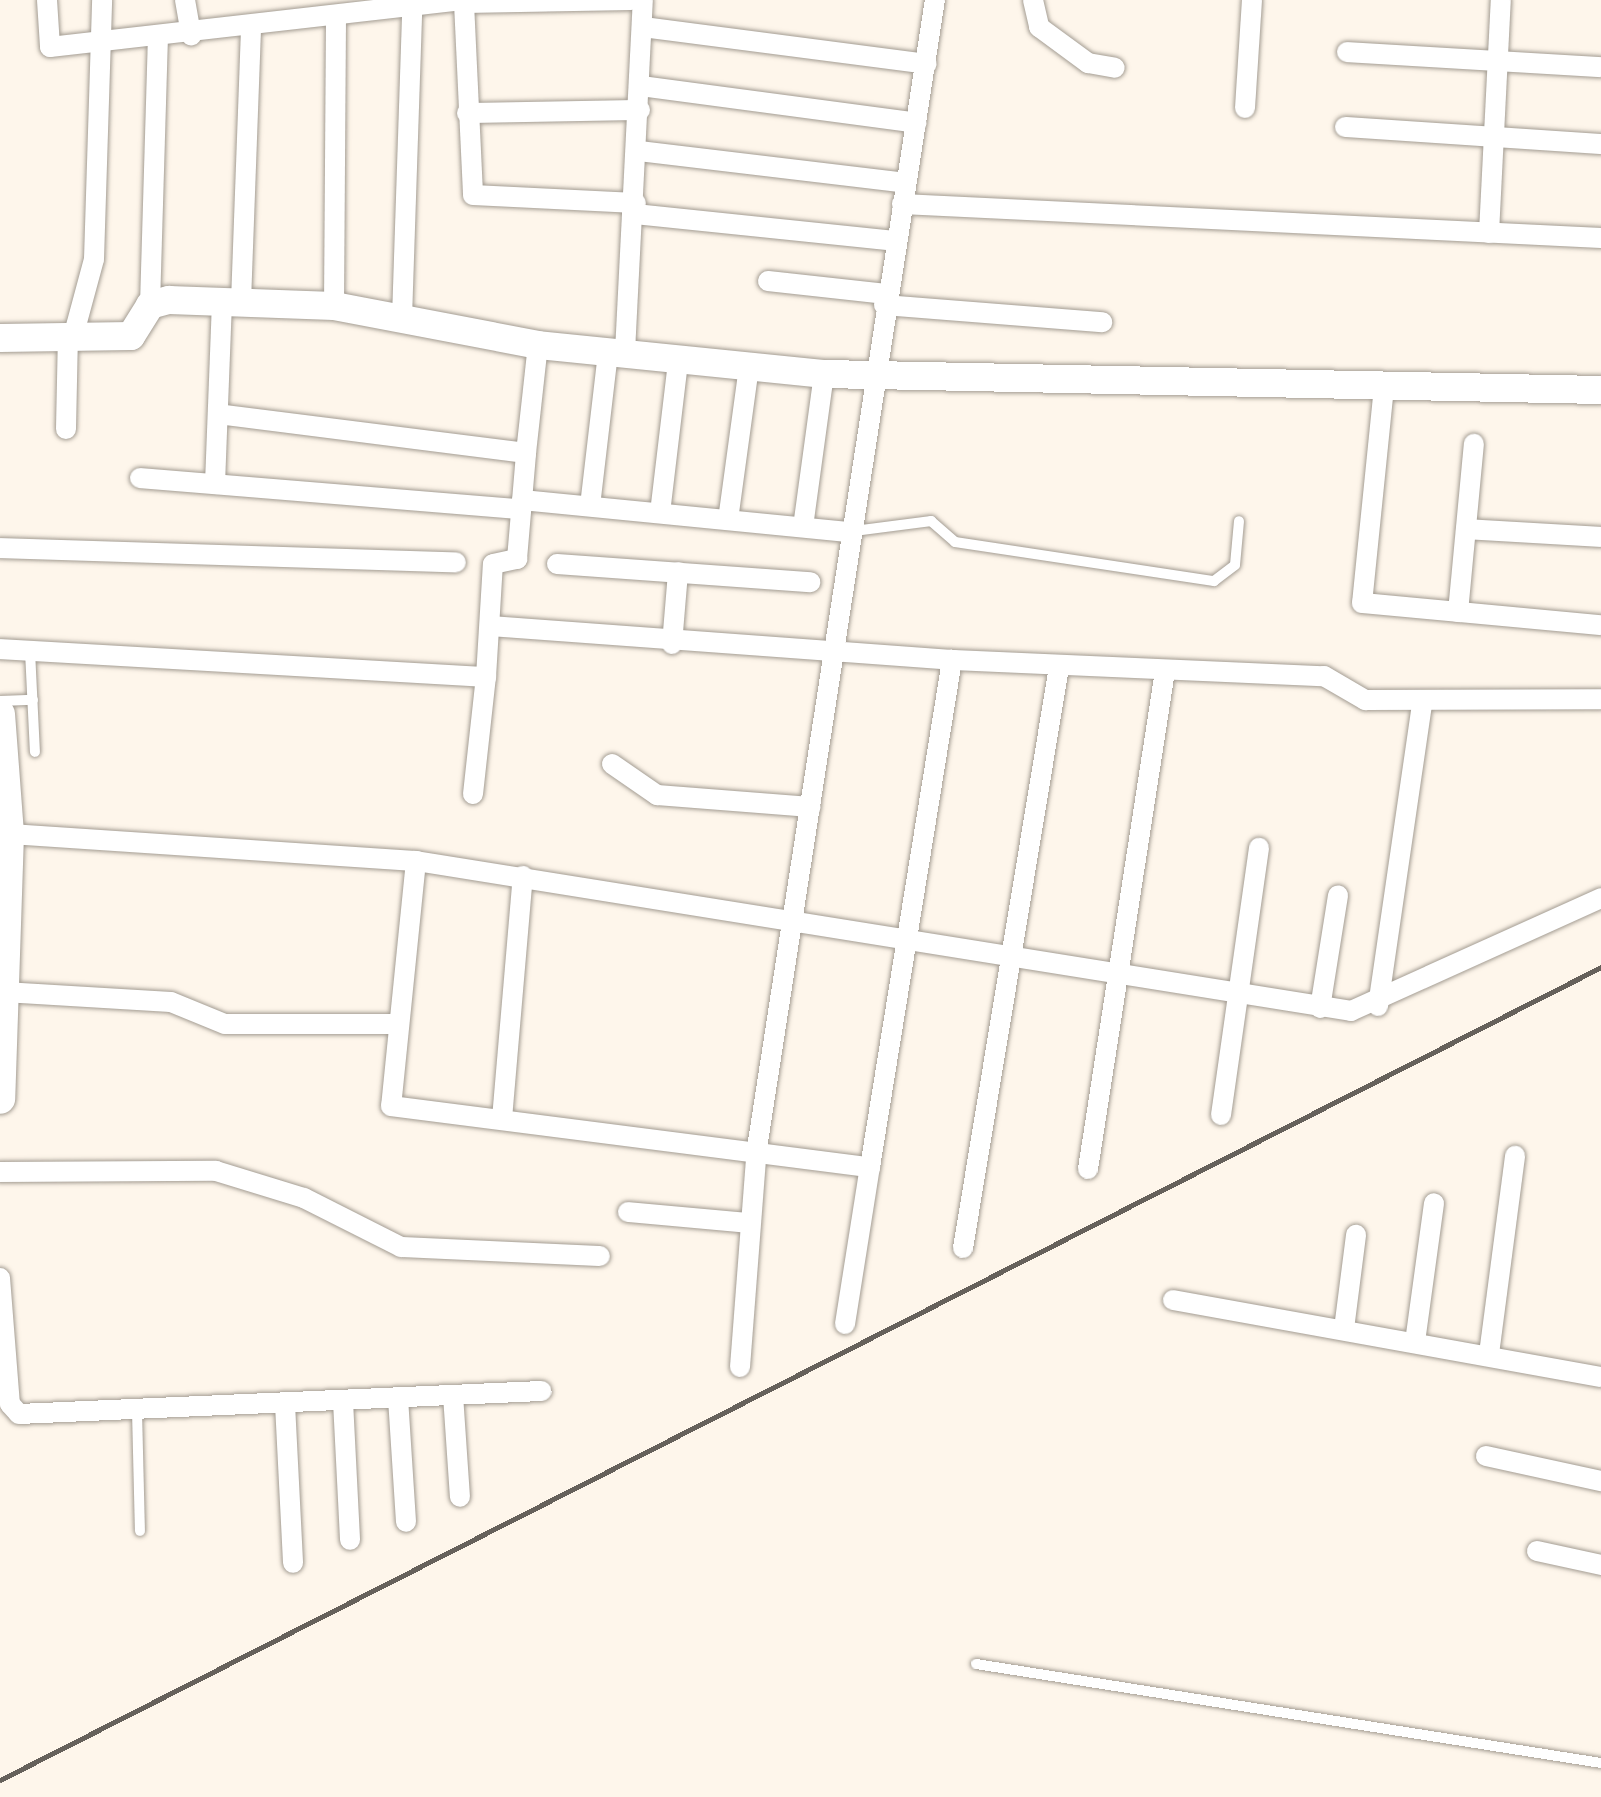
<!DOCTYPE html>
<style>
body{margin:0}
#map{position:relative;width:1601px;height:1797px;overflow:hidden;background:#fef6eb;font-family:Jost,sans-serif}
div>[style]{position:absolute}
.roads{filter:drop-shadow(0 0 2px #a39c92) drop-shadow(0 0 2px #a39c92)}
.lane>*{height:10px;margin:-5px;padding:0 5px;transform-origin:5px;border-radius:5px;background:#fff}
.street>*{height:20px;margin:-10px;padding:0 10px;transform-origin:10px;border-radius:10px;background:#fff}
.secondary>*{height:28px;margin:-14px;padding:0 14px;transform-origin:14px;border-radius:14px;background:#fff}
.primary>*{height:30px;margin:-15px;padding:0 15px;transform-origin:15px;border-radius:15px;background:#fff}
.rail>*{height:5px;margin:-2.5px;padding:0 2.5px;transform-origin:2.5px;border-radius:2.5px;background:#66615b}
span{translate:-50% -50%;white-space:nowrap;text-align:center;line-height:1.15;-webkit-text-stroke:8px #fff;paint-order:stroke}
</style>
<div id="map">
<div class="roads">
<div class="lane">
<div style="left:854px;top:531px;width:78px;rotate:-7.4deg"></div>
<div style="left:931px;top:521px;width:32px;rotate:41deg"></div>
<div style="left:955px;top:542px;width:262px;rotate:8.6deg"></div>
<div style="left:1214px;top:581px;width:26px;rotate:-37deg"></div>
<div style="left:1235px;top:565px;width:44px;rotate:-84.8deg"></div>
<div style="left:30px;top:651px;width:101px;rotate:87.2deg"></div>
<div style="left:0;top:701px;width:33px;rotate:-2deg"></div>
<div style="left:137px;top:1411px;width:120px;rotate:88.6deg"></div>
<div style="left:976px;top:1664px;width:633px;rotate:9deg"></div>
</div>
<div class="street">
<div style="left:47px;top:0;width:47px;rotate:86.3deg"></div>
<div style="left:50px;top:47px;width:417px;rotate:-6.5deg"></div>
<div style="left:185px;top:0;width:36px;rotate:80deg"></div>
<div style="left:631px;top:0;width:167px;rotate:179deg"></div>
<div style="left:464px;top:3px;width:192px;rotate:87.3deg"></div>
<div style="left:473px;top:195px;width:163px;rotate:2.8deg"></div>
<div style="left:1033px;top:0;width:28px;rotate:77deg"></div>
<div style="left:1039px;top:27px;width:61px;rotate:36.3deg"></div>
<div style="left:1088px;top:63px;width:27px;rotate:10deg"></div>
<div style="left:643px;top:27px;width:286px;rotate:7.4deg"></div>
<div style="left:1347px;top:52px;width:254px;rotate:3.4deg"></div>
<div style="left:641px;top:86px;width:278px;rotate:7.6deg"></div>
<div style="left:1245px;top:108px;width:108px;rotate:-86.3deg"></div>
<div style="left:467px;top:113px;width:173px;rotate:-1deg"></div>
<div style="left:1345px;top:127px;width:257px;rotate:3.8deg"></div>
<div style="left:639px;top:151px;width:269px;rotate:6.8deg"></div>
<div style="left:902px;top:204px;width:700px;rotate:2.78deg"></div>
<div style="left:635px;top:214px;width:261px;rotate:5.9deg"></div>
<div style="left:1489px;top:233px;width:233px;rotate:-87.1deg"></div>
<div style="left:768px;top:281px;width:119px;rotate:6.3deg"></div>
<div style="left:241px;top:302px;width:273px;rotate:-87.9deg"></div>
<div style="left:150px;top:305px;width:267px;rotate:-88.3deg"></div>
<div style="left:884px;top:305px;width:219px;rotate:4.5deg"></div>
<div style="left:334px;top:306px;width:286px;rotate:-89.6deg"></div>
<div style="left:402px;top:318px;width:308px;rotate:-88.1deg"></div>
<div style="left:73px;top:337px;width:81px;rotate:-74.9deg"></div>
<div style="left:94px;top:259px;width:259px;rotate:-88.2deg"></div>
<div style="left:625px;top:352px;width:352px;rotate:-87.1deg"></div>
<div style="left:1384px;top:387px;width:217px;rotate:95.8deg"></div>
<div style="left:1362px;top:603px;width:240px;rotate:5.3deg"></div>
<div style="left:66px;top:429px;width:92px;rotate:-88.8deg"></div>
<div style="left:526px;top:453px;width:109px;rotate:-83.7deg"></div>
<div style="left:140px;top:478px;width:382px;rotate:4.7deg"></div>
<div style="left:215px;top:484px;width:182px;rotate:-87.8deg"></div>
<div style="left:522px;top:500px;width:330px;rotate:5.6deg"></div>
<div style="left:590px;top:506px;width:154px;rotate:-83.3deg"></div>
<div style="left:660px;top:513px;width:153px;rotate:-83.2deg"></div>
<div style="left:728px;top:520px;width:155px;rotate:-82.2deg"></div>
<div style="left:803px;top:527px;width:154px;rotate:-82.2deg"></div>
<div style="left:1466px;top:529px;width:135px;rotate:3.4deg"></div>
<div style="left:0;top:548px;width:456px;rotate:1.8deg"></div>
<div style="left:557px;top:564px;width:254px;rotate:4.1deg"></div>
<div style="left:1458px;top:612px;width:169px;rotate:-84.6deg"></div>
<div style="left:490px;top:626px;width:463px;rotate:4.2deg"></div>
<div style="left:672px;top:644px;width:72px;rotate:-85.2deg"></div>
<div style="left:0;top:649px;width:487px;rotate:3.3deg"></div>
<div style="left:486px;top:677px;width:113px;rotate:-86.5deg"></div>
<div style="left:493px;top:564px;width:25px;rotate:-12deg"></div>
<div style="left:517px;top:559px;width:106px;rotate:-85.1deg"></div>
<div style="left:526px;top:453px;width:310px;rotate:-172.8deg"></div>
<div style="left:612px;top:764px;width:55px;rotate:34.6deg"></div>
<div style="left:657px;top:795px;width:154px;rotate:4.5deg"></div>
<div style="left:473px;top:794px;width:118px;rotate:-83.7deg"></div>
<div style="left:9px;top:834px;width:408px;rotate:3.8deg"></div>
<div style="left:416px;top:861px;width:947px;rotate:9.11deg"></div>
<div style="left:1351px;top:1011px;width:274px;rotate:-24.3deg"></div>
<div style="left:416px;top:861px;width:246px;rotate:95.8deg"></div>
<div style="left:391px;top:1106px;width:483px;rotate:7.3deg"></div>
<div style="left:870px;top:1167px;width:514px;rotate:-80.81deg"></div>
<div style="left:952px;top:660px;width:372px;rotate:2.5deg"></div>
<div style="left:1324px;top:676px;width:48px;rotate:30.3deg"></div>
<div style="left:1365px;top:700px;width:236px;rotate:-0.2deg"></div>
<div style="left:4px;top:992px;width:167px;rotate:3.4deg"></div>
<div style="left:171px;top:1002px;width:58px;rotate:22.2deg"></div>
<div style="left:225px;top:1024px;width:174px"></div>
<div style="left:1378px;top:1006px;width:306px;rotate:-81.7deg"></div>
<div style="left:1320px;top:1008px;width:114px;rotate:-80.9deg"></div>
<div style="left:1221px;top:1115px;width:270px;rotate:-81.9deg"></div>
<div style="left:502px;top:1119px;width:244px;rotate:-85.1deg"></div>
<div style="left:1088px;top:1169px;width:504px;rotate:-81.21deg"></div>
<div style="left:0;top:1172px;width:216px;rotate:-0.3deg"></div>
<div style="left:216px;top:1171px;width:92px;rotate:17.1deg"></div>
<div style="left:304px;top:1198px;width:109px;rotate:26.8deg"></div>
<div style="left:401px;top:1247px;width:199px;rotate:2.6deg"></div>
<div style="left:628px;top:1212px;width:121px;rotate:5.2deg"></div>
<div style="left:963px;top:1248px;width:589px;rotate:-80.62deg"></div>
<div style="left:0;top:1278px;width:126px;rotate:85.5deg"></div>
<div style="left:10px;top:1404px;width:13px;rotate:48deg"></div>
<div style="left:19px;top:1414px;width:523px;rotate:-2.52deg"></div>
<div style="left:1173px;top:1300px;width:435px;rotate:10.2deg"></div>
<div style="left:845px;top:1324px;width:159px;rotate:-81deg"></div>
<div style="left:1344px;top:1329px;width:95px;rotate:-82.7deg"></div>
<div style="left:1415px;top:1342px;width:140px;rotate:-82.2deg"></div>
<div style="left:1489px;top:1354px;width:200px;rotate:-82.5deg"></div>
<div style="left:740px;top:1367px;width:220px;rotate:-85.6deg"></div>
<div style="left:757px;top:1148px;width:1162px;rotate:-81.19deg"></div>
<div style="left:453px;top:1395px;width:102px;rotate:86.1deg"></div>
<div style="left:398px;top:1398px;width:124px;rotate:86.3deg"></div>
<div style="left:343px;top:1401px;width:139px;rotate:87.1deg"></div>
<div style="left:285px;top:1404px;width:159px;rotate:87.1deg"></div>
<div style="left:1486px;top:1456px;width:118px;rotate:12.3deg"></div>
<div style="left:1537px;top:1551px;width:66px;rotate:12.3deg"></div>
</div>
<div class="secondary">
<div style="left:0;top:338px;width:131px;rotate:-0.9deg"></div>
<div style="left:131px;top:336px;width:36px;rotate:-58deg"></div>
<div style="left:150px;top:305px;width:20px;rotate:-15deg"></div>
<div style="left:169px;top:300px;width:165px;rotate:2.1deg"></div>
<div style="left:334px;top:306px;width:208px;rotate:10.8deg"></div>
<div style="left:538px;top:345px;width:287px;rotate:5.8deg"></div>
<div style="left:824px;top:374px;width:777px;rotate:1.18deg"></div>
</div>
<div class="primary">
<div style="left:0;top:714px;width:120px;rotate:85.7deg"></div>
<div style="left:9px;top:834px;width:265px;rotate:91.9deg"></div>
</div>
</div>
<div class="rail">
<div style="left:0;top:1780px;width:1796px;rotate:-26.92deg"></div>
</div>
</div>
